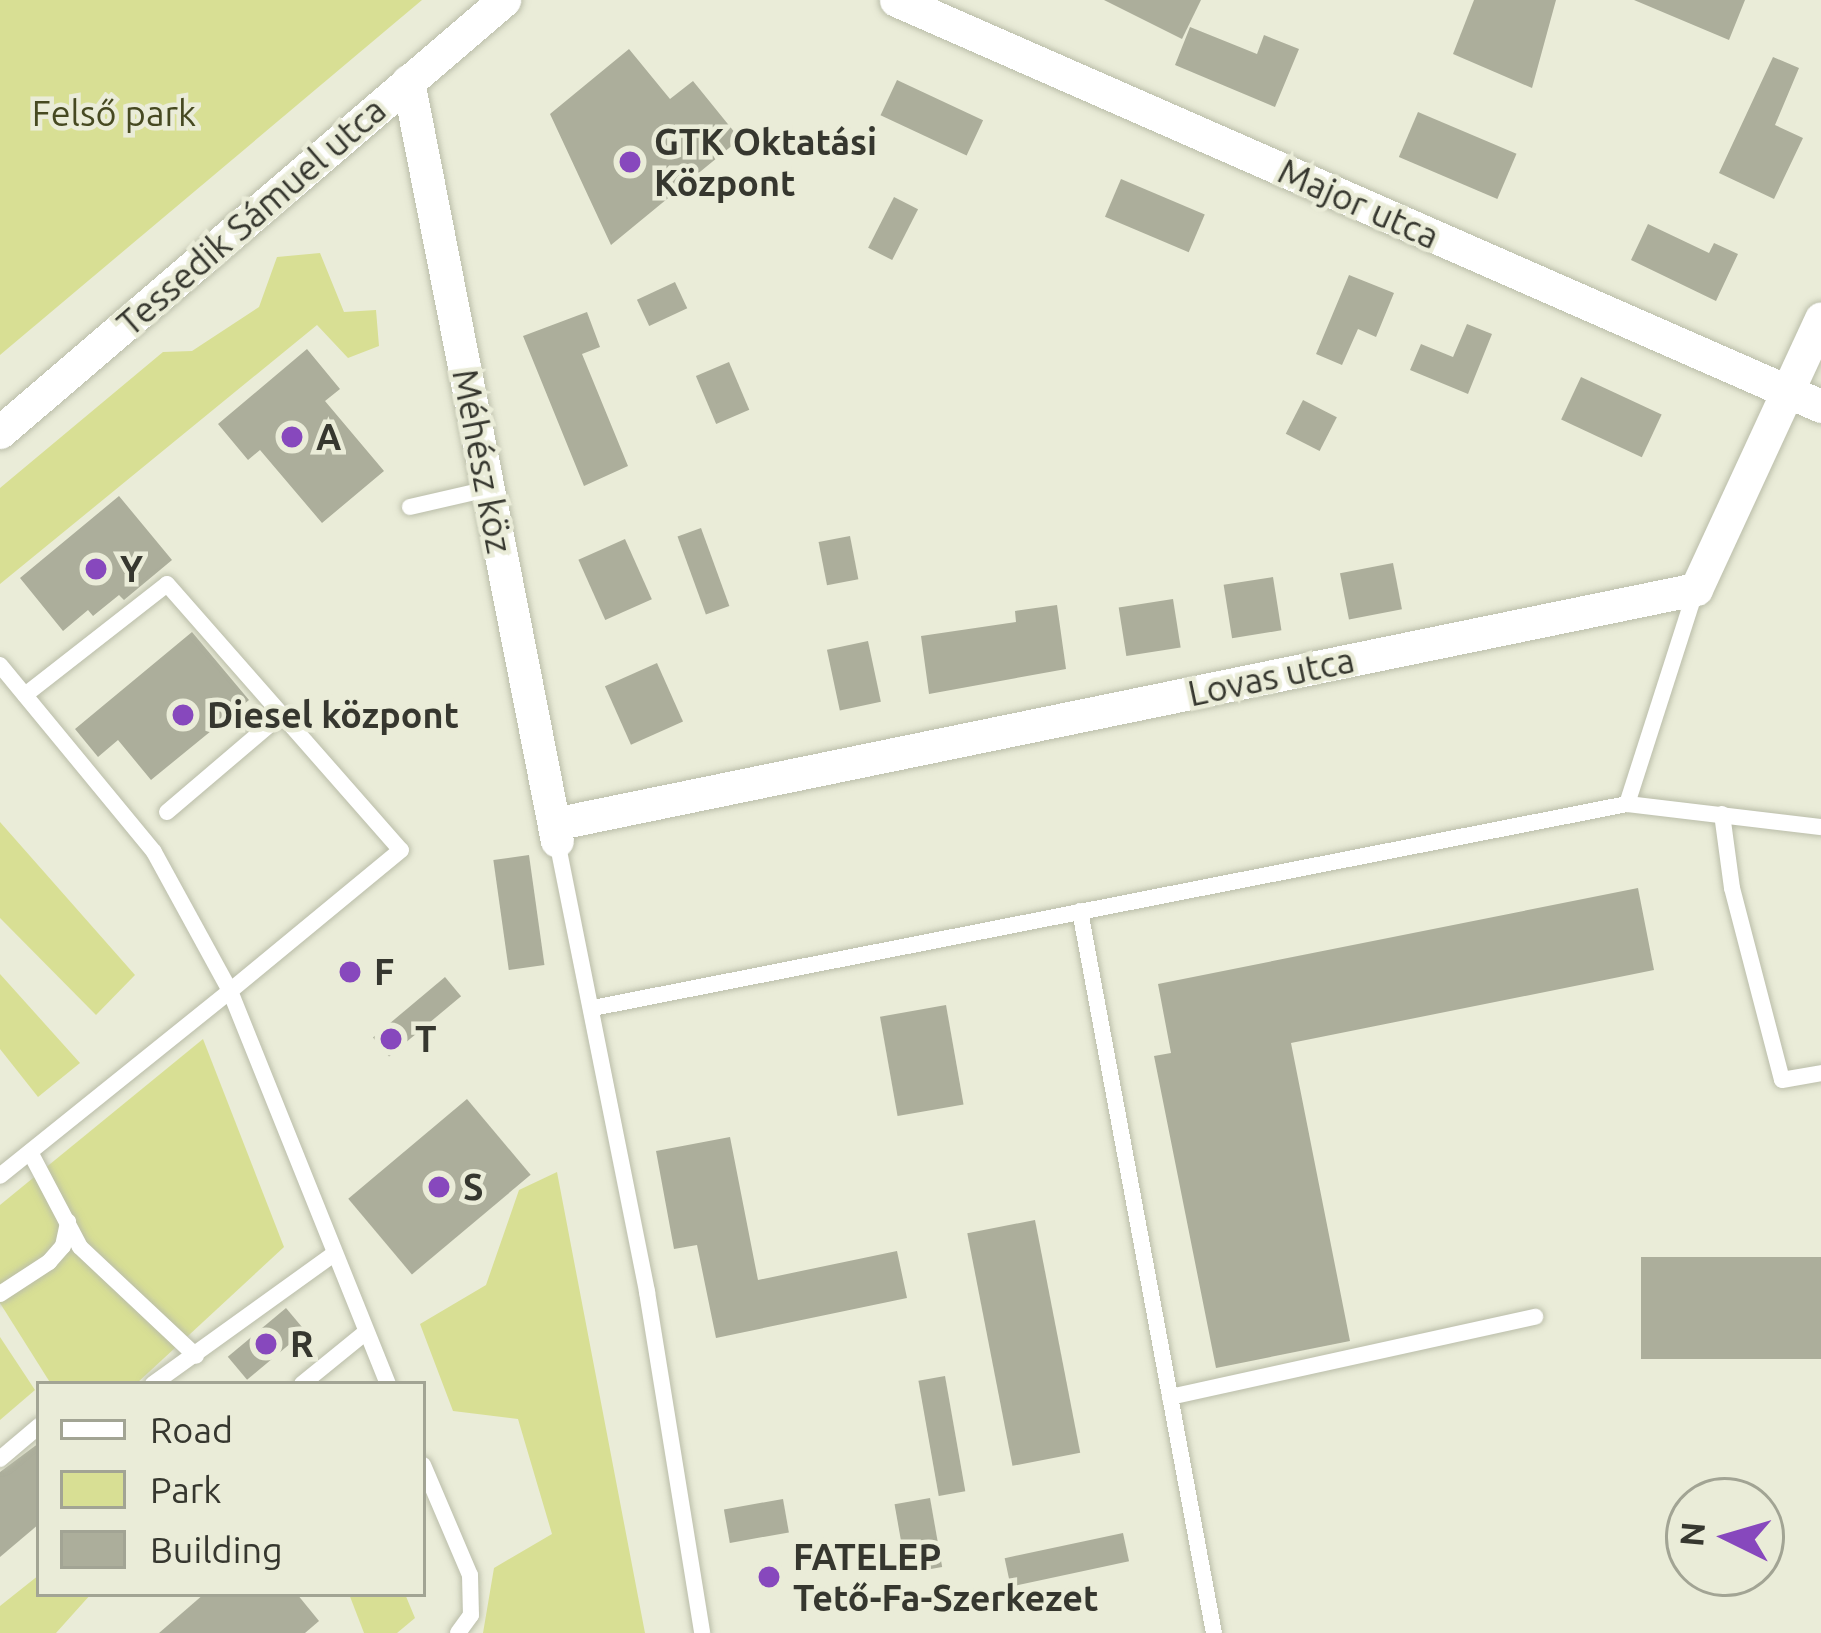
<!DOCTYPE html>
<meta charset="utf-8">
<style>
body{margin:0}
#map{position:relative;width:1821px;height:1633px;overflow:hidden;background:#eaecd8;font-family:Ubuntu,sans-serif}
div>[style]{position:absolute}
.green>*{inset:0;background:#d8df94}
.building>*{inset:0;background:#acae9b;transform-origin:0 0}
.roads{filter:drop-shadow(0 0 3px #babda9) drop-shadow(0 0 3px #babda9)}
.service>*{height:16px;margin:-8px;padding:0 8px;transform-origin:8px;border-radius:8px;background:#fff}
.minor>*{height:33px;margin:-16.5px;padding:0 16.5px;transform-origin:16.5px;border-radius:16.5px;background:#fff}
.dots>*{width:33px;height:33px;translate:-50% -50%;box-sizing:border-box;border:6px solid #eaecd8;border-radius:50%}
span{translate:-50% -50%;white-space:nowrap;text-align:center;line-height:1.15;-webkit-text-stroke:9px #eaecd8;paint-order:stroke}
.park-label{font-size:36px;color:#464921}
.poi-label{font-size:36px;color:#36372f;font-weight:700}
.left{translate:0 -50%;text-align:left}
.street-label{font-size:36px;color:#36372f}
.legend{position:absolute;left:36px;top:1381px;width:390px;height:216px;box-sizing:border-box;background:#eaecd8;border:3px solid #a2a494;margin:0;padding:15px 21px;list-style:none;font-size:36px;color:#36372f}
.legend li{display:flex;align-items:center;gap:24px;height:60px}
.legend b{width:60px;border:3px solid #a2a494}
.north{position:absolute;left:1665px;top:1477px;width:120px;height:120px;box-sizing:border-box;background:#eaecd8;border:3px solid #a2a494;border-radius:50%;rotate:275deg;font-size:33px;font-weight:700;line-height:48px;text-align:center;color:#36372f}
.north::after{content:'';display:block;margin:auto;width:42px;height:54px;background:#8748bd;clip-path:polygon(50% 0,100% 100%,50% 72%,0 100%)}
</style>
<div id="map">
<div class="green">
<div style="clip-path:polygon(0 0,422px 0,0 355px)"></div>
<div style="clip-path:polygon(320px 253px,344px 312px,376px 310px,379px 346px,348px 358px,317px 325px,0 584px,0 488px,163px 352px,192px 351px,259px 307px,277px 257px)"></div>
<div style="clip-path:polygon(0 822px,135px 975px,96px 1015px,0 918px)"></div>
<div style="clip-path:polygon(0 974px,80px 1063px,38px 1097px,0 1049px)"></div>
<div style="clip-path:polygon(203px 1039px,284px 1247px,136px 1384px,51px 1384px,0 1303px,0 1205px)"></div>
<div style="clip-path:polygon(557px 1172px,645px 1633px,483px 1633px,494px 1568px,552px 1534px,518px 1419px,453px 1411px,420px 1324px,486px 1285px,519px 1190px)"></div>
<div style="clip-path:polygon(0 1337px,35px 1390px,0 1420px)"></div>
<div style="clip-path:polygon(39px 1575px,39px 1594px,91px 1594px,56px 1633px,0 1633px,0 1606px)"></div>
<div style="clip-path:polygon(349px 1594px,405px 1594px,415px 1618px,397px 1633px,364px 1633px)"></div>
</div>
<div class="building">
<div style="clip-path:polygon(1104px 0,1201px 0,1182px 39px)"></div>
<div style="clip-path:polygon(1474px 0,1556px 0,1532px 88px,1453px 54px)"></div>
<div style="clip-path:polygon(1634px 0,1745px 0,1729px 40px)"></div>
<div style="clip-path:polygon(1190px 27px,1257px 54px,1264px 35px,1299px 49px,1275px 107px,1175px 65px)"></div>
<div style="clip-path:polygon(629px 49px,670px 99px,693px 81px,740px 139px,611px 245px,550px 114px)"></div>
<div style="clip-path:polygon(1773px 57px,1799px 68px,1775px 125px,1803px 138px,1774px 199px,1719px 173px)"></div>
<div style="left:897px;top:80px;width:95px;height:39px;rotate:25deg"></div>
<div style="left:1418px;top:112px;width:107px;height:49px;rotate:23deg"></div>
<div style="left:1121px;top:179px;width:91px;height:41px;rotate:23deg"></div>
<div style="left:894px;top:197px;width:27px;height:57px;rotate:27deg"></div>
<div style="clip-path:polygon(1648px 224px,1709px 253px,1714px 243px,1738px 254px,1716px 301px,1631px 260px)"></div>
<div style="clip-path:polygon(1349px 275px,1394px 293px,1376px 337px,1358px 329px,1342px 365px,1316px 354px)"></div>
<div style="left:675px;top:282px;width:29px;height:42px;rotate:65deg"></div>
<div style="clip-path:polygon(587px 312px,600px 347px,582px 354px,628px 466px,584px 486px,523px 336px)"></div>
<div style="clip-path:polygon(1467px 324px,1492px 334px,1468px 394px,1410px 370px,1421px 344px,1453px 357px)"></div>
<div style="clip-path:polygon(307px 349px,340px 389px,325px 401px,384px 471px,322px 523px,260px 450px,248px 460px,218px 424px)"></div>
<div style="left:729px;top:362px;width:52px;height:36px;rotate:67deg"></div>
<div style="left:1581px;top:377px;width:89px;height:47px;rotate:25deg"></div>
<div style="left:1303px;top:400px;width:38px;height:38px;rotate:27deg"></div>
<div style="clip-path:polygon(119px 496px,172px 560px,124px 600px,119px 595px,93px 616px,88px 610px,63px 631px,20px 578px)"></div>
<div style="left:701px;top:528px;width:83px;height:25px;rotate:70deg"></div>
<div style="left:850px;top:536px;width:44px;height:32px;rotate:79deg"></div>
<div style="left:625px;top:539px;width:66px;height:51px;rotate:66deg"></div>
<div style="left:1393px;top:563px;width:47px;height:54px;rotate:79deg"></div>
<div style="left:1273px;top:577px;width:54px;height:50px;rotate:81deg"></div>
<div style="left:1173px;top:599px;width:49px;height:55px;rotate:81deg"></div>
<div style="clip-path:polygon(1057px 605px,1066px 669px,929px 694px,921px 636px,1016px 622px,1015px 611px)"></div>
<div style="clip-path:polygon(192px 632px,249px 700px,151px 780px,118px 740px,98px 757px,75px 729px)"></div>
<div style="left:868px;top:641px;width:62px;height:42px;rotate:78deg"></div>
<div style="left:657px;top:663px;width:64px;height:57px;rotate:66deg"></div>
<div style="left:529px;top:855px;width:111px;height:36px;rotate:82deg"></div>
<div style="clip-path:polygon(1638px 888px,1654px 970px,1291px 1043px,1350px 1341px,1216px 1368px,1154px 1056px,1171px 1053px,1158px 984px)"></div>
<div style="left:445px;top:977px;width:25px;height:94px;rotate:50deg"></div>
<div style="left:946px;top:1005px;width:101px;height:67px;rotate:80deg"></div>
<div style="left:467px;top:1099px;width:99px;height:155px;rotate:50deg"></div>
<div style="clip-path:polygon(730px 1137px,758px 1280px,897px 1251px,907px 1298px,716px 1338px,697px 1245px,674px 1249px,656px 1151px)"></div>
<div style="left:1035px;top:1220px;width:237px;height:69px;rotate:79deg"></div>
<div style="left:1821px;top:1257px;width:102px;height:180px;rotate:90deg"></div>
<div style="left:286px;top:1308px;width:30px;height:76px;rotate:50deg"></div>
<div style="left:945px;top:1376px;width:117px;height:27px;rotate:80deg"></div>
<div style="clip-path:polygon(39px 1443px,39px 1524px,0 1557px,0 1472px)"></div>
<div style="left:930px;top:1498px;width:70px;height:36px;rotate:80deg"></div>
<div style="left:783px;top:1499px;width:34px;height:60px;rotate:80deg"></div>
<div style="left:1123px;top:1533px;width:29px;height:121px;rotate:78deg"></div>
<div style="clip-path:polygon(204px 1594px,297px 1594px,319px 1621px,305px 1633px,159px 1633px)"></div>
</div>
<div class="roads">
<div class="service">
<div style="left:410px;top:507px;width:80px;rotate:-13deg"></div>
<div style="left:0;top:665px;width:242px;rotate:50.5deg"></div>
<div style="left:154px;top:852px;width:158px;rotate:61.3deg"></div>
<div style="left:230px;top:991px;width:295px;rotate:141.2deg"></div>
<div style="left:25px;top:695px;width:180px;rotate:-38deg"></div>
<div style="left:167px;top:584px;width:354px;rotate:48.7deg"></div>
<div style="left:401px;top:850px;width:222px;rotate:140.5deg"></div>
<div style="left:230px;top:991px;width:424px;rotate:68.1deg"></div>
<div style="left:1627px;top:804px;width:195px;rotate:6.8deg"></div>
<div style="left:167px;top:812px;width:151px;rotate:-40.4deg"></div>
<div style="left:1722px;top:814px;width:75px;rotate:82.3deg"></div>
<div style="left:1732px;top:888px;width:198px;rotate:75.4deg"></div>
<div style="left:1782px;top:1080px;width:40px;rotate:-10deg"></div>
<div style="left:557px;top:841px;width:460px;rotate:78.7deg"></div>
<div style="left:647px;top:1292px;width:345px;rotate:80.8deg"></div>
<div style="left:1080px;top:911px;width:734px;rotate:79.49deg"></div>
<div style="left:593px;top:1008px;width:1054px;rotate:-11.16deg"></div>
<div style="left:1627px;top:804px;width:226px;rotate:-72.2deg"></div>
<div style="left:30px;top:1152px;width:107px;rotate:62.2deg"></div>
<div style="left:80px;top:1247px;width:159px;rotate:43.2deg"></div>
<div style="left:0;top:1294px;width:59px;rotate:-33.1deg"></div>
<div style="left:49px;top:1262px;width:21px;rotate:-49deg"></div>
<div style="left:63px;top:1246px;width:25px;rotate:-78deg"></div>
<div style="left:153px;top:1384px;width:223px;rotate:-35.7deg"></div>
<div style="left:302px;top:1384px;width:82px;rotate:-39.1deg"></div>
<div style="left:1170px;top:1397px;width:374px;rotate:-12.4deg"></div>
<div style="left:0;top:1459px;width:51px;rotate:-40.2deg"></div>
<div style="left:423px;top:1465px;width:120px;rotate:66.9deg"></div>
<div style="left:470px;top:1575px;width:40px;rotate:88.6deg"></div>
<div style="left:471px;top:1615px;width:22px;rotate:126deg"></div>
</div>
<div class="minor">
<div style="left:896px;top:0;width:1010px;rotate:23.7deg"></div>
<div style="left:408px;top:81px;width:774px;rotate:78.91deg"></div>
<div style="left:0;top:432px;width:664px;rotate:-40.6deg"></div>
<div style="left:554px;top:824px;width:1166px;rotate:-11.63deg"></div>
<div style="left:1696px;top:589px;width:298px;rotate:-65.2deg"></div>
</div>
</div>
<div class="dots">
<div style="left:630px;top:162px;background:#8748bd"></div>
<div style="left:292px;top:437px;background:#8748bd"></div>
<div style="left:96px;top:569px;background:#8748bd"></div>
<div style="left:183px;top:715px;background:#8748bd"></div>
<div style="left:350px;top:972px;background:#8748bd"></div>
<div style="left:391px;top:1039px;background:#8748bd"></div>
<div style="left:439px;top:1187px;background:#8748bd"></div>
<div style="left:266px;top:1344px;background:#8748bd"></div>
<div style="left:769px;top:1577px;background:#8748bd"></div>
</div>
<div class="park-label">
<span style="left:114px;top:113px">Felső park</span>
</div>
<div class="poi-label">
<span class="left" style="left:654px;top:162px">GTK Oktatási<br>Központ</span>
<span class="left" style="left:316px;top:437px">A</span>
<span class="left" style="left:120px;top:569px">Y</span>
<span class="left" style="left:207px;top:715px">Diesel központ</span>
<span class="left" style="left:374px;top:972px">F</span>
<span class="left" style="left:415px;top:1039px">T</span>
<span class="left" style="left:463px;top:1187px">S</span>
<span class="left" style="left:290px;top:1344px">R</span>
<span class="left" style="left:793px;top:1577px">FATELEP<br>Tető-Fa-Szerkezet</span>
</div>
<div class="street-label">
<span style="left:1359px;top:203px;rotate:24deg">Major utca</span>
<span style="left:251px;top:216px;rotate:-41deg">Tessedik Sámuel utca</span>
<span style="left:483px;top:461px;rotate:79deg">Méhész köz</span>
<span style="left:1271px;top:676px;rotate:-12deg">Lovas utca</span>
</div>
<ul class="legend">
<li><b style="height:15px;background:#fff"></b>Road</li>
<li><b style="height:33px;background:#d8df94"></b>Park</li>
<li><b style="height:33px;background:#acae9b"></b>Building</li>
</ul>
<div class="north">N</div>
</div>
